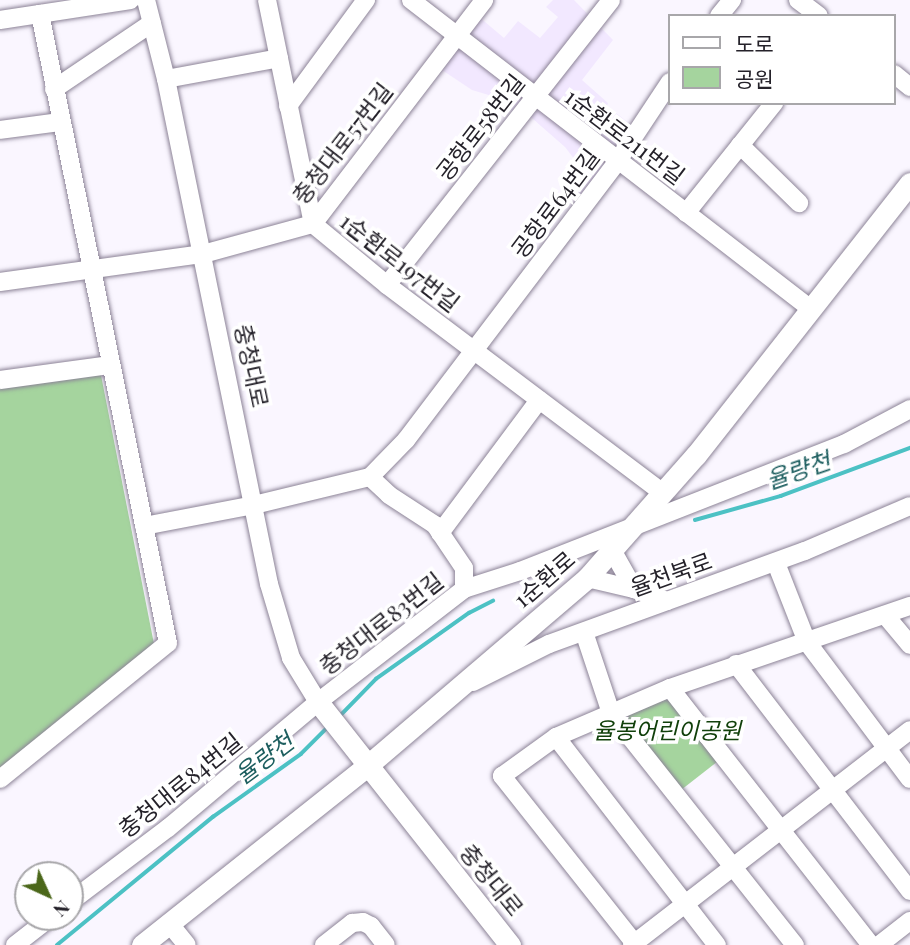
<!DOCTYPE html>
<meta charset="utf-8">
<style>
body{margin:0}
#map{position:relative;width:910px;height:945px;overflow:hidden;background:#faf6ff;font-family:"Playfair Display","Noto Sans KR",serif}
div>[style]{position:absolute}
.built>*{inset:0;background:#f2e8ff}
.green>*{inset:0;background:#a5d49e}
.stream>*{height:3.5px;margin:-1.75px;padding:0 1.75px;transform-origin:1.75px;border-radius:1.75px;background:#4cc1c4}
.roads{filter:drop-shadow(0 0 2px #8c8397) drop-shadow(0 0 2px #8c8397)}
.minor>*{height:18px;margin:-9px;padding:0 9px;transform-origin:9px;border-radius:9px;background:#fff}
.major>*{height:21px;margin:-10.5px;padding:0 10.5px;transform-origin:10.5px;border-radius:10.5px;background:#fff}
span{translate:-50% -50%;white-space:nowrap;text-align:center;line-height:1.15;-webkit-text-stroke:7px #fff;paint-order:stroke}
.street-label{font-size:23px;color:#25222a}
.park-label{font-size:23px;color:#11400b;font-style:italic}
.water-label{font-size:24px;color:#1d5e5f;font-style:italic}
.legend{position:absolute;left:668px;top:14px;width:228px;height:91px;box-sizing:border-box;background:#fff;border:2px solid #a8a7aa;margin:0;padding:9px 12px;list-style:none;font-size:21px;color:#25222a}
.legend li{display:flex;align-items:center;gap:14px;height:35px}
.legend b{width:35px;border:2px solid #a8a7aa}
.north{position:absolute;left:14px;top:861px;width:70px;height:70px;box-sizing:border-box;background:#fff;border:2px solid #a8a7aa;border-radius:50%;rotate:135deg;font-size:19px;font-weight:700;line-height:28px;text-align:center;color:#25222a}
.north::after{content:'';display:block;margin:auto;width:24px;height:32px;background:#4b671a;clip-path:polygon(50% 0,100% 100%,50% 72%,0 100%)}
</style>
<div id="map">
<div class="built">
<div style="clip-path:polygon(553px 0,574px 0,613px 40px,582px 80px,608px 103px,607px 106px,634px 127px,580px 198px,562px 185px,575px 160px,565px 147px,525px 112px,514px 112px,492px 96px,472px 90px,442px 70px,478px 16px,504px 38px,518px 21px,540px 38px,558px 17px,546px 7px)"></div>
</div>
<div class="green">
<div style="clip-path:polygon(100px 370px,154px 644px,0 771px,0 388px)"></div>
<div style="clip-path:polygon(663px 699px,676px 699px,722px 758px,681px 790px,628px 725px,628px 715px)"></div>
</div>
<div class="stream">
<div style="left:695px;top:520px;width:89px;rotate:-15.6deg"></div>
<div style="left:781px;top:496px;width:138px;rotate:-20.4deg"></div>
<div style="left:339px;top:717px;width:53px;rotate:-45.8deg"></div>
<div style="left:376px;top:679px;width:114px;rotate:-35.4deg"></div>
<div style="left:469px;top:613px;width:27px;rotate:-27deg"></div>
<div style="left:57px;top:945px;width:202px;rotate:-39.4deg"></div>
<div style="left:213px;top:817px;width:108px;rotate:-35.6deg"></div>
<div style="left:301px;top:754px;width:38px;rotate:-45deg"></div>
</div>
<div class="roads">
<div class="minor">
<div style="left:146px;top:0;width:81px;rotate:75.8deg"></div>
<div style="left:166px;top:79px;width:515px;rotate:78.47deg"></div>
<div style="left:269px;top:584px;width:77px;rotate:73.4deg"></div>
<div style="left:291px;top:658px;width:52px;rotate:58.5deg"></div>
<div style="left:267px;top:0;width:229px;rotate:78.4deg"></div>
<div style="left:313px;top:224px;width:96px;rotate:39.5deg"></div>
<div style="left:387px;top:285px;width:346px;rotate:37deg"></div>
<div style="left:411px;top:0;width:505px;rotate:37.69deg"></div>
<div style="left:798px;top:0;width:26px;rotate:37deg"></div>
<div style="left:719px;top:16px;width:21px;rotate:-51deg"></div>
<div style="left:0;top:20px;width:132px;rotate:-8.7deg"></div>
<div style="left:894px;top:74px;width:21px;rotate:39deg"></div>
<div style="left:166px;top:79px;width:115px;rotate:-10.5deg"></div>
<div style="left:54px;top:89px;width:118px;rotate:-34deg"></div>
<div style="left:288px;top:106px;width:132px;rotate:-53.7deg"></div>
<div style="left:0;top:130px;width:61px;rotate:-7.6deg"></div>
<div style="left:740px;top:145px;width:83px;rotate:44.5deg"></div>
<div style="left:686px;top:213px;width:141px;rotate:-51.3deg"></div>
<div style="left:0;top:282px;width:205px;rotate:-7.9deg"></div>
<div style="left:203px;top:254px;width:114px;rotate:-15.3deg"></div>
<div style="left:313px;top:224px;width:282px;rotate:-52.6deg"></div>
<div style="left:387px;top:285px;width:362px;rotate:-51.8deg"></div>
<div style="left:0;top:380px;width:110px;rotate:-7.8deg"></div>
<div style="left:370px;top:477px;width:26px;rotate:43deg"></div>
<div style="left:389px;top:495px;width:55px;rotate:33.1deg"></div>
<div style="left:435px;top:525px;width:52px;rotate:56deg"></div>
<div style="left:464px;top:568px;width:21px;rotate:90deg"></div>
<div style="left:144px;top:526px;width:112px;rotate:-10.8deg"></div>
<div style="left:254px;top:505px;width:119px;rotate:-13.6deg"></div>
<div style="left:370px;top:477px;width:52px;rotate:-45.8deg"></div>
<div style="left:406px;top:440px;width:349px;rotate:-52.8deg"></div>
<div style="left:617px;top:162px;width:96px;rotate:-56.5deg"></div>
<div style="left:440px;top:533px;width:166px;rotate:-53.3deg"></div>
<div style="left:612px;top:550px;width:45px;rotate:60.6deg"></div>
<div style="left:776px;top:563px;width:85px;rotate:68.6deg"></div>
<div style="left:807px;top:642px;width:171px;rotate:53.1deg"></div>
<div style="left:587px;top:578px;width:48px;rotate:13.2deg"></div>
<div style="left:634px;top:589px;width:35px;rotate:20deg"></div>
<div style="left:885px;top:615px;width:39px;rotate:50deg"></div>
<div style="left:584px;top:632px;width:85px;rotate:71.6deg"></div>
<div style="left:611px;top:713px;width:296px;rotate:51.6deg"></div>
<div style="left:736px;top:664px;width:286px;rotate:52.5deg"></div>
<div style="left:473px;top:682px;width:85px;rotate:-26.6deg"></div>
<div style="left:549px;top:644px;width:272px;rotate:-20deg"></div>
<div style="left:805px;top:551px;width:114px;rotate:-23.2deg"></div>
<div style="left:670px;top:688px;width:326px;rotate:52deg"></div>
<div style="left:556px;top:737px;width:263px;rotate:52.3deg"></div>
<div style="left:0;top:779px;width:216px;rotate:-39deg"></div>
<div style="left:168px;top:643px;width:642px;rotate:-101.5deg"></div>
<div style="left:70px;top:902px;width:123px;rotate:-37.1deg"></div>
<div style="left:168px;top:828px;width:196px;rotate:-40deg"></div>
<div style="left:318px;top:702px;width:185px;rotate:-37.7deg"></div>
<div style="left:464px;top:589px;width:59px;rotate:-17.8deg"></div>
<div style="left:520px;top:571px;width:348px;rotate:-21.4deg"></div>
<div style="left:844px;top:444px;width:75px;rotate:-27.9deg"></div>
<div style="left:169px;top:923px;width:28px;rotate:51deg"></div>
<div style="left:15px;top:945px;width:46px;rotate:-37.9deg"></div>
<div style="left:324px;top:945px;width:36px;rotate:-38deg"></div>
<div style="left:352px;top:923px;width:11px;rotate:-5deg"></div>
<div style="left:363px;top:922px;width:9px;rotate:27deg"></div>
<div style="left:371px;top:926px;width:24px;rotate:52deg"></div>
<div style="left:632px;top:945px;width:351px;rotate:-37.7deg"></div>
<div style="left:636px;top:945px;width:216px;rotate:-128.4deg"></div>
<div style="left:502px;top:776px;width:67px;rotate:-35.8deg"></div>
<div style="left:556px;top:737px;width:124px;rotate:-23.3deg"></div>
<div style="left:670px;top:688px;width:254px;rotate:-18.9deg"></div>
<div style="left:879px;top:945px;width:39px;rotate:-38deg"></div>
</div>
<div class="major">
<div style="left:318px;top:702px;width:310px;rotate:51.7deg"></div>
<div style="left:142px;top:945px;width:288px;rotate:-38.5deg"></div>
<div style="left:367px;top:766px;width:289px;rotate:-40.5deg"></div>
<div style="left:587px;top:578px;width:164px;rotate:-48.5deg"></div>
<div style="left:696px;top:455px;width:346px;rotate:-51.8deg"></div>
</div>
</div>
<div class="street-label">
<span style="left:480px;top:127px;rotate:-52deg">공항로58번길</span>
<span style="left:625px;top:136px;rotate:37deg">1순환로211번길</span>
<span style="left:342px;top:143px;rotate:-52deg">충청대로57번길</span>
<span style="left:555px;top:203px;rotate:-53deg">공항로64번길</span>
<span style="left:400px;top:262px;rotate:38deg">1순환로197번길</span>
<span style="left:252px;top:366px;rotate:78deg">충청대로</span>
<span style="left:671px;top:574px;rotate:-20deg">율천북로</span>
<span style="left:544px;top:579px;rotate:-41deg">1순환로</span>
<span style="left:381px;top:623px;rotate:-38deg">충청대로83번길</span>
<span style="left:180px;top:785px;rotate:-39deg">충청대로84번길</span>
<span style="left:492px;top:880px;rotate:51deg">충청대로</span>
</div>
<div class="park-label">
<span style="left:667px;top:730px">율봉어린이공원</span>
</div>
<div class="water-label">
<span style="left:798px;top:470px;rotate:-19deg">율량천</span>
<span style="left:264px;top:758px;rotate:-37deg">율량천</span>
</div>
<ul class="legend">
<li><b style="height:9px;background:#fff"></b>도로</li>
<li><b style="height:19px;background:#a5d49e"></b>공원</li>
</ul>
<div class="north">N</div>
</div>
